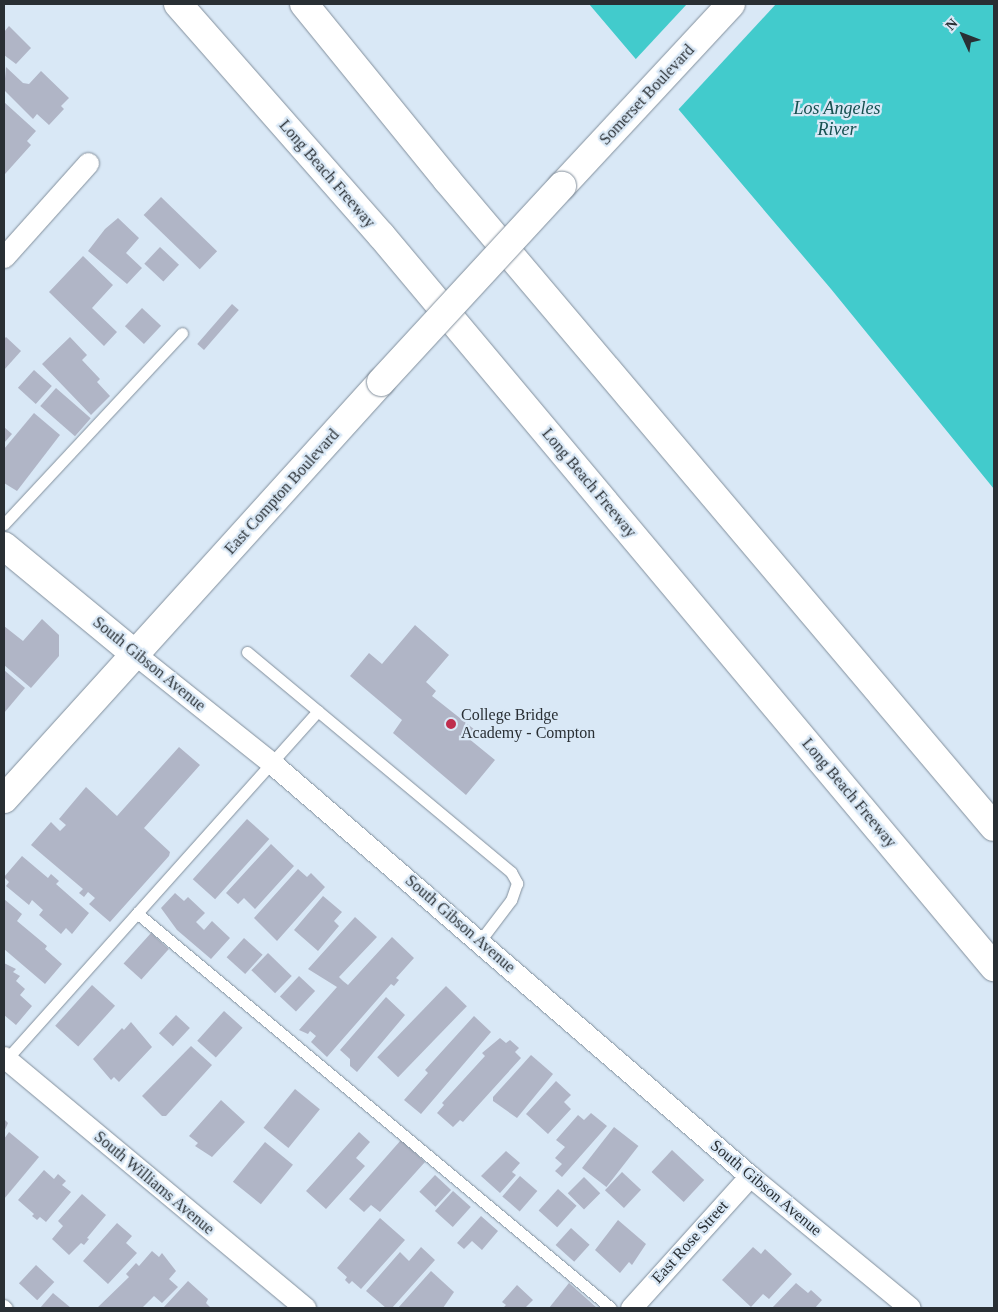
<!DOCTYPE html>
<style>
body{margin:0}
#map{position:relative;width:998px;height:1312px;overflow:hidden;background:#d9e8f6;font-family:"Times New Roman",serif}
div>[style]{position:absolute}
.water>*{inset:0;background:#42cbcc}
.pier>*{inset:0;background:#d9e8f6}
.building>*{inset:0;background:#b0b5c6;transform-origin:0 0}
.roads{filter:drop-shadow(0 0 1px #828f9c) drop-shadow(0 0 1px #828f9c)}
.service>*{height:11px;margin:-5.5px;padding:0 5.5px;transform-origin:5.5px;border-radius:5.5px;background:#fff}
.minor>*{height:21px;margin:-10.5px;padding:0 10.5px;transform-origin:10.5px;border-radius:10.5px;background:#fff}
.tertiary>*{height:28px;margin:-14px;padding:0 14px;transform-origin:14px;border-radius:14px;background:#fff}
.secondary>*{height:28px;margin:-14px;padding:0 14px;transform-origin:14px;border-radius:14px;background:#fff}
.motorway>*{height:28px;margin:-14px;padding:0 14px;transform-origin:14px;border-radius:14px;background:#fff}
.bridges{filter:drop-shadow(0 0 1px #828f9c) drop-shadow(0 0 1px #828f9c)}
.secondary-bridge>*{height:28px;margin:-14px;padding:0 14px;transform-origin:14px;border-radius:14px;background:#fff}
.dots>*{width:14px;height:14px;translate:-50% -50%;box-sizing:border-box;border:2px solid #d9e8f6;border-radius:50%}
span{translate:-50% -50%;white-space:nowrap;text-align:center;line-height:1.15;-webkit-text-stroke:4.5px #d9e8f6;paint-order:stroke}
.street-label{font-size:16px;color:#292f34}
.poi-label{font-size:16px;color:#292f34}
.left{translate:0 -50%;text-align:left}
.water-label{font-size:18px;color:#165050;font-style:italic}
.frame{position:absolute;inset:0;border:5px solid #292f34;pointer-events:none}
.north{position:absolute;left:938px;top:10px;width:50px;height:50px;-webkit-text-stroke:4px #d9e8f6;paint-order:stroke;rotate:313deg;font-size:14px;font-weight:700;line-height:20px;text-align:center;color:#292f34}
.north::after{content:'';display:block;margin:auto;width:18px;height:22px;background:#292f34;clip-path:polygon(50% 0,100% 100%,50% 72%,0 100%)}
</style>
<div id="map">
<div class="water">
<div style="clip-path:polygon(589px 4px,994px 4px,994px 489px,831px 289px)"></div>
</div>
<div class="pier">
<div style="clip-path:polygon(687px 4px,776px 4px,677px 111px,634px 61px)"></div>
</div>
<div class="building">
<div style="clip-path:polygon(9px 26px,31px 48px,16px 64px,4px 55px,4px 32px)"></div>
<div style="clip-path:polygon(6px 67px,23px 83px,29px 84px,41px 71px,69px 98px,61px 106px,64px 109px,49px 125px,37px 114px,33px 119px,4px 90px)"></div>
<div style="clip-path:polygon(4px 102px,36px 131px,27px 141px,31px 145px,5px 174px)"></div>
<div style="left:161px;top:197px;width:78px;height:25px;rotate:44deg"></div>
<div style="clip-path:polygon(118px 218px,139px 238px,126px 253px,142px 268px,127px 284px,88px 251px,105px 229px)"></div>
<div style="left:160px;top:247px;width:26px;height:23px;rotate:43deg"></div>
<div style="clip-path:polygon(83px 256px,113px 285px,92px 308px,117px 332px,104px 346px,49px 292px)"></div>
<div style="left:232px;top:304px;width:9px;height:53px;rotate:41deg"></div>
<div style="left:142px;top:308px;width:26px;height:25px;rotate:43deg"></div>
<div style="clip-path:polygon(6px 337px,21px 351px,4px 370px,4px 339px)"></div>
<div style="clip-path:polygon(70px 337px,87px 355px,82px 360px,100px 379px,97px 382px,110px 396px,91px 415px,42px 364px)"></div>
<div style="left:34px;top:370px;width:24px;height:24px;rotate:42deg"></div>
<div style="left:56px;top:388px;width:46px;height:24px;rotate:41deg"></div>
<div style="clip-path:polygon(34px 413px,60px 435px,17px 491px,4px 483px,4px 449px)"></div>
<div style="clip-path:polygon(4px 427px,12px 434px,4px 443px)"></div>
<div style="clip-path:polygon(42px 619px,59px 635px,59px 656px,31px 688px,4px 665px,4px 626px,23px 641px)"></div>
<div style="clip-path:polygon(415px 625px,449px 655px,426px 682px,436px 691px,432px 696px,475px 730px,468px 738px,495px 760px,466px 795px,393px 733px,402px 720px,350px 676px,369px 653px,382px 664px)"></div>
<div style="clip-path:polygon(4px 670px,25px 688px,4px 713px)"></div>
<div style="clip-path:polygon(179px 747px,200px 765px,144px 828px,170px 852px,169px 856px,110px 922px,89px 904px,95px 898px,88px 892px,84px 897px,79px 893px,83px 889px,31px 845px,51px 822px,60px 831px,66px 825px,59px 819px,86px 787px,117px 816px)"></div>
<div style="left:247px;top:819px;width:30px;height:81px;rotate:42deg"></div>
<div style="clip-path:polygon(271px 844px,294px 866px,255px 909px,244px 898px,238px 904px,226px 893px)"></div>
<div style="clip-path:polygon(22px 856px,48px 878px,51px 874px,59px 881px,56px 884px,89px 913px,72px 934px,66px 928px,61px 934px,39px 915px,43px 910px,32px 900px,29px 905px,6px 886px,9px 882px,4px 877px)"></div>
<div style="clip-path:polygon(298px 869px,307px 877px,311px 873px,325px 887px,277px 941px,254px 918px)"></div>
<div style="clip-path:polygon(175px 893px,184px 901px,188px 897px,205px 913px,196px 922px,204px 930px,212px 921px,230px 938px,211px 959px,177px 930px,161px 908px)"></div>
<div style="clip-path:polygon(323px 896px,342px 912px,334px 921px,339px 926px,318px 951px,294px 930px)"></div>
<div style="clip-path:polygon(4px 899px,22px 914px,17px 921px,47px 946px,45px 949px,62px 964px,45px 984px,4px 949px)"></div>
<div style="clip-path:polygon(355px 917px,377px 937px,339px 977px,343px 981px,348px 985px,392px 937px,414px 958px,396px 978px,399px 980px,394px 986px,391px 984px,327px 1057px,311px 1042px,316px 1036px,310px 1031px,308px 1034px,299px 1030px,337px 987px,308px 969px)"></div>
<div style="left:151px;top:933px;width:24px;height:41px;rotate:42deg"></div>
<div style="left:244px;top:938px;width:25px;height:26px;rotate:42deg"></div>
<div style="left:268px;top:953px;width:33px;height:24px;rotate:44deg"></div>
<div style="clip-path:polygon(4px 963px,16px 969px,13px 972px,20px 976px,16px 981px,25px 989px,20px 995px,32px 1006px,16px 1025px,4px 1015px)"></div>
<div style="left:299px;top:976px;width:22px;height:28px;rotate:43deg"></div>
<div style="left:92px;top:985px;width:31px;height:55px;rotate:42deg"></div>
<div style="left:446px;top:986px;width:29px;height:99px;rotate:44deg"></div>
<div style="clip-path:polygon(386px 997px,405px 1015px,357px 1072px,350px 1066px,350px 1059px,340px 1050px)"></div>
<div style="left:224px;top:1011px;width:25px;height:40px;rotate:42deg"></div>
<div style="left:176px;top:1015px;width:19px;height:25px;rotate:43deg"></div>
<div style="clip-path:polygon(474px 1016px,491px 1032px,421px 1114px,404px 1100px,428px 1073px,425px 1070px)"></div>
<div style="clip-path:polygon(131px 1022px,152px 1047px,119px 1082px,114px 1077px,111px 1080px,93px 1059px,122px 1028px,124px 1030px)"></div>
<div style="clip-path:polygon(500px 1038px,506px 1043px,510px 1040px,519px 1048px,515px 1052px,521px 1058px,463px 1122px,460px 1120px,453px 1127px,437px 1113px,444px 1105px,442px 1103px,485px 1056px,482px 1053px)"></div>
<div style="clip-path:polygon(191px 1046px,212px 1065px,166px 1116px,162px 1116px,142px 1096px)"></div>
<div style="clip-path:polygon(531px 1055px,553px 1074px,517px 1118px,493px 1101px,493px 1097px)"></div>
<div style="clip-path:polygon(556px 1081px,571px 1095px,564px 1102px,571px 1109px,548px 1134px,526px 1114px)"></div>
<div style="left:295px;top:1089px;width:32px;height:50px;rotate:39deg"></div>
<div style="clip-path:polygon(221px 1100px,245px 1122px,212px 1157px,195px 1146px,198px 1143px,189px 1136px)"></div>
<div style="clip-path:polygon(591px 1113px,607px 1126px,562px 1177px,555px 1171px,562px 1164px,555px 1158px,565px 1147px,556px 1140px,578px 1115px,584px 1120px)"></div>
<div style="clip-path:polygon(4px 1119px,8px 1123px,4px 1132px)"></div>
<div style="left:614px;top:1127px;width:31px;height:52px;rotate:38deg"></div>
<div style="clip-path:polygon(9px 1132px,39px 1157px,4px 1199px,4px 1139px)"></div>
<div style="clip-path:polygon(359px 1132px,370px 1142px,356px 1158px,365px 1166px,326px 1209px,306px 1191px)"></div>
<div style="clip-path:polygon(401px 1140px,425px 1162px,380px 1212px,371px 1205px,364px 1212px,349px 1199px)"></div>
<div style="left:265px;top:1142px;width:36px;height:51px;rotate:39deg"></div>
<div style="left:672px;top:1150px;width:44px;height:30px;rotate:43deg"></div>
<div style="clip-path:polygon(506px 1151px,520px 1163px,512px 1172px,516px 1175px,500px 1193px,481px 1176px)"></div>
<div style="clip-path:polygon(44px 1170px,54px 1179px,58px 1174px,66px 1181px,62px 1185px,71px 1192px,46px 1222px,40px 1217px,37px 1220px,32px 1216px,34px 1214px,18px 1200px)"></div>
<div style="left:622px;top:1172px;width:26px;height:25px;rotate:43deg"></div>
<div style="left:435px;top:1175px;width:22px;height:23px;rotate:43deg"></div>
<div style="left:520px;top:1176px;width:23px;height:27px;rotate:41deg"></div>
<div style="left:584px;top:1177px;width:23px;height:23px;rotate:45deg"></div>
<div style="left:558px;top:1189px;width:25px;height:29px;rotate:42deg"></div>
<div style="left:453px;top:1191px;width:24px;height:27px;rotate:42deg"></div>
<div style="clip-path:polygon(82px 1194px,106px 1215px,87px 1238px,89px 1239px,84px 1245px,81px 1243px,69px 1255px,52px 1239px,63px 1226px,58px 1221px)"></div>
<div style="clip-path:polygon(481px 1216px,498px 1231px,482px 1250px,472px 1241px,464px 1249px,457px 1243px)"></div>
<div style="clip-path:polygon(380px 1218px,405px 1240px,361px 1289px,352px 1281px,349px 1284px,345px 1280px,347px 1277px,337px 1268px)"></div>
<div style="clip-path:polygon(618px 1220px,646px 1244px,632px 1265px,629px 1262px,620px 1273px,595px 1250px)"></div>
<div style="clip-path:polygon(117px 1223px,132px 1236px,126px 1243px,137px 1253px,108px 1284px,83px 1261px)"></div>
<div style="left:571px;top:1228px;width:25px;height:23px;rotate:42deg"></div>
<div style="clip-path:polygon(421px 1247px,435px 1260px,392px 1308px,386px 1308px,366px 1291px,400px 1252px,409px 1261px)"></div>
<div style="clip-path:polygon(753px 1247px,761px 1254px,765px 1249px,792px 1274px,769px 1299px,763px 1294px,751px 1307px,722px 1280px)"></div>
<div style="clip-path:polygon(152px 1251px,159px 1257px,162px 1253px,176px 1271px,169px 1279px,178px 1287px,162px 1303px,154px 1296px,142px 1308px,97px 1308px,129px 1277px,126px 1274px,136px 1263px,139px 1266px)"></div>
<div style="left:36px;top:1265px;width:25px;height:25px;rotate:43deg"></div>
<div style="clip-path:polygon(431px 1271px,454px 1292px,443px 1308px,398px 1308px)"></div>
<div style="clip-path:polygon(188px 1281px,208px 1299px,206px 1303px,211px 1308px,163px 1308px)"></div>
<div style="clip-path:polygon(569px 1283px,597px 1308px,549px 1308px)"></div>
<div style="clip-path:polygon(796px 1283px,808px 1293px,811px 1290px,822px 1300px,815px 1308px,772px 1308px)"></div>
<div style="clip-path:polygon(517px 1285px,533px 1300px,525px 1308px,503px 1308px,506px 1305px,502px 1302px)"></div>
<div style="clip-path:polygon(53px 1293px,71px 1308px,40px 1308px)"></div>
</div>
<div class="roads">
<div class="service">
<div style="left:4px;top:524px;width:261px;rotate:-47deg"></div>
<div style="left:247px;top:652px;width:344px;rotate:39.8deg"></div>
<div style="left:511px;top:872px;width:13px;rotate:61deg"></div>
<div style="left:517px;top:883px;width:18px;rotate:109deg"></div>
<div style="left:511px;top:900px;width:51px;rotate:127.1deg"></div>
<div style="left:137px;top:913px;width:617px;rotate:39.81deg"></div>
<div style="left:4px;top:1062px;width:471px;rotate:-48.2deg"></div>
<div style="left:4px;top:1305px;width:4px;rotate:45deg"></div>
</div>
<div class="minor">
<div style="left:4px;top:257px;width:126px;rotate:-48.2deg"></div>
<div style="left:135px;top:654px;width:178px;rotate:38.6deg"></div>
<div style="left:274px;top:765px;width:629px;rotate:40.81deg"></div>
<div style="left:750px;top:1176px;width:207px;rotate:39.5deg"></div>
<div style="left:4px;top:1057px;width:392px;rotate:39.8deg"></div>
<div style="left:631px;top:1308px;width:178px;rotate:-48deg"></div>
</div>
<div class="tertiary">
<div style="left:4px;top:546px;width:170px;rotate:39.5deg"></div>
</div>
<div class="secondary">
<div style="left:562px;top:186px;width:248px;rotate:-47.1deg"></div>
<div style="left:4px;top:799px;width:562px;rotate:-47.88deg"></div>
</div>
<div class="motorway">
<div style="left:178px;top:4px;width:308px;rotate:48.7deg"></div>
<div style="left:381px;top:235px;width:955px;rotate:50.06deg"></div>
<div style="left:304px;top:4px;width:227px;rotate:50.9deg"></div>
<div style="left:447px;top:180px;width:847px;rotate:49.79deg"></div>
</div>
</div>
<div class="bridges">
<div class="secondary-bridge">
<div style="left:381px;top:382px;width:267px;rotate:-47.3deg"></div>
</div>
</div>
<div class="dots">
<div style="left:451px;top:724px;background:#bf2e4d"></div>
</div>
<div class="street-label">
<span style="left:647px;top:95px;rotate:-47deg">Somerset Boulevard</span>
<span style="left:327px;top:174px;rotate:49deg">Long Beach Freeway</span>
<span style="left:589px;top:483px;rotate:50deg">Long Beach Freeway</span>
<span style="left:282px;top:492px;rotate:-48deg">East Compton Boulevard</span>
<span style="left:149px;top:664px;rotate:39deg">South Gibson Avenue</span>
<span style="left:849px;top:793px;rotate:50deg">Long Beach Freeway</span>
<span style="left:460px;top:924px;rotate:41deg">South Gibson Avenue</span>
<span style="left:154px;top:1183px;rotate:40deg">South Williams Avenue</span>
<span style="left:766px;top:1188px;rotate:40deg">South Gibson Avenue</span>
<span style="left:690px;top:1242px;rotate:-48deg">East Rose Street</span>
</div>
<div class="poi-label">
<span class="left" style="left:461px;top:724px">College Bridge<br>Academy - Compton</span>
</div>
<div class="water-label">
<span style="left:837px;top:119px">Los Angeles<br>River</span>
</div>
<div class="frame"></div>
<div class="north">N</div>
</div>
